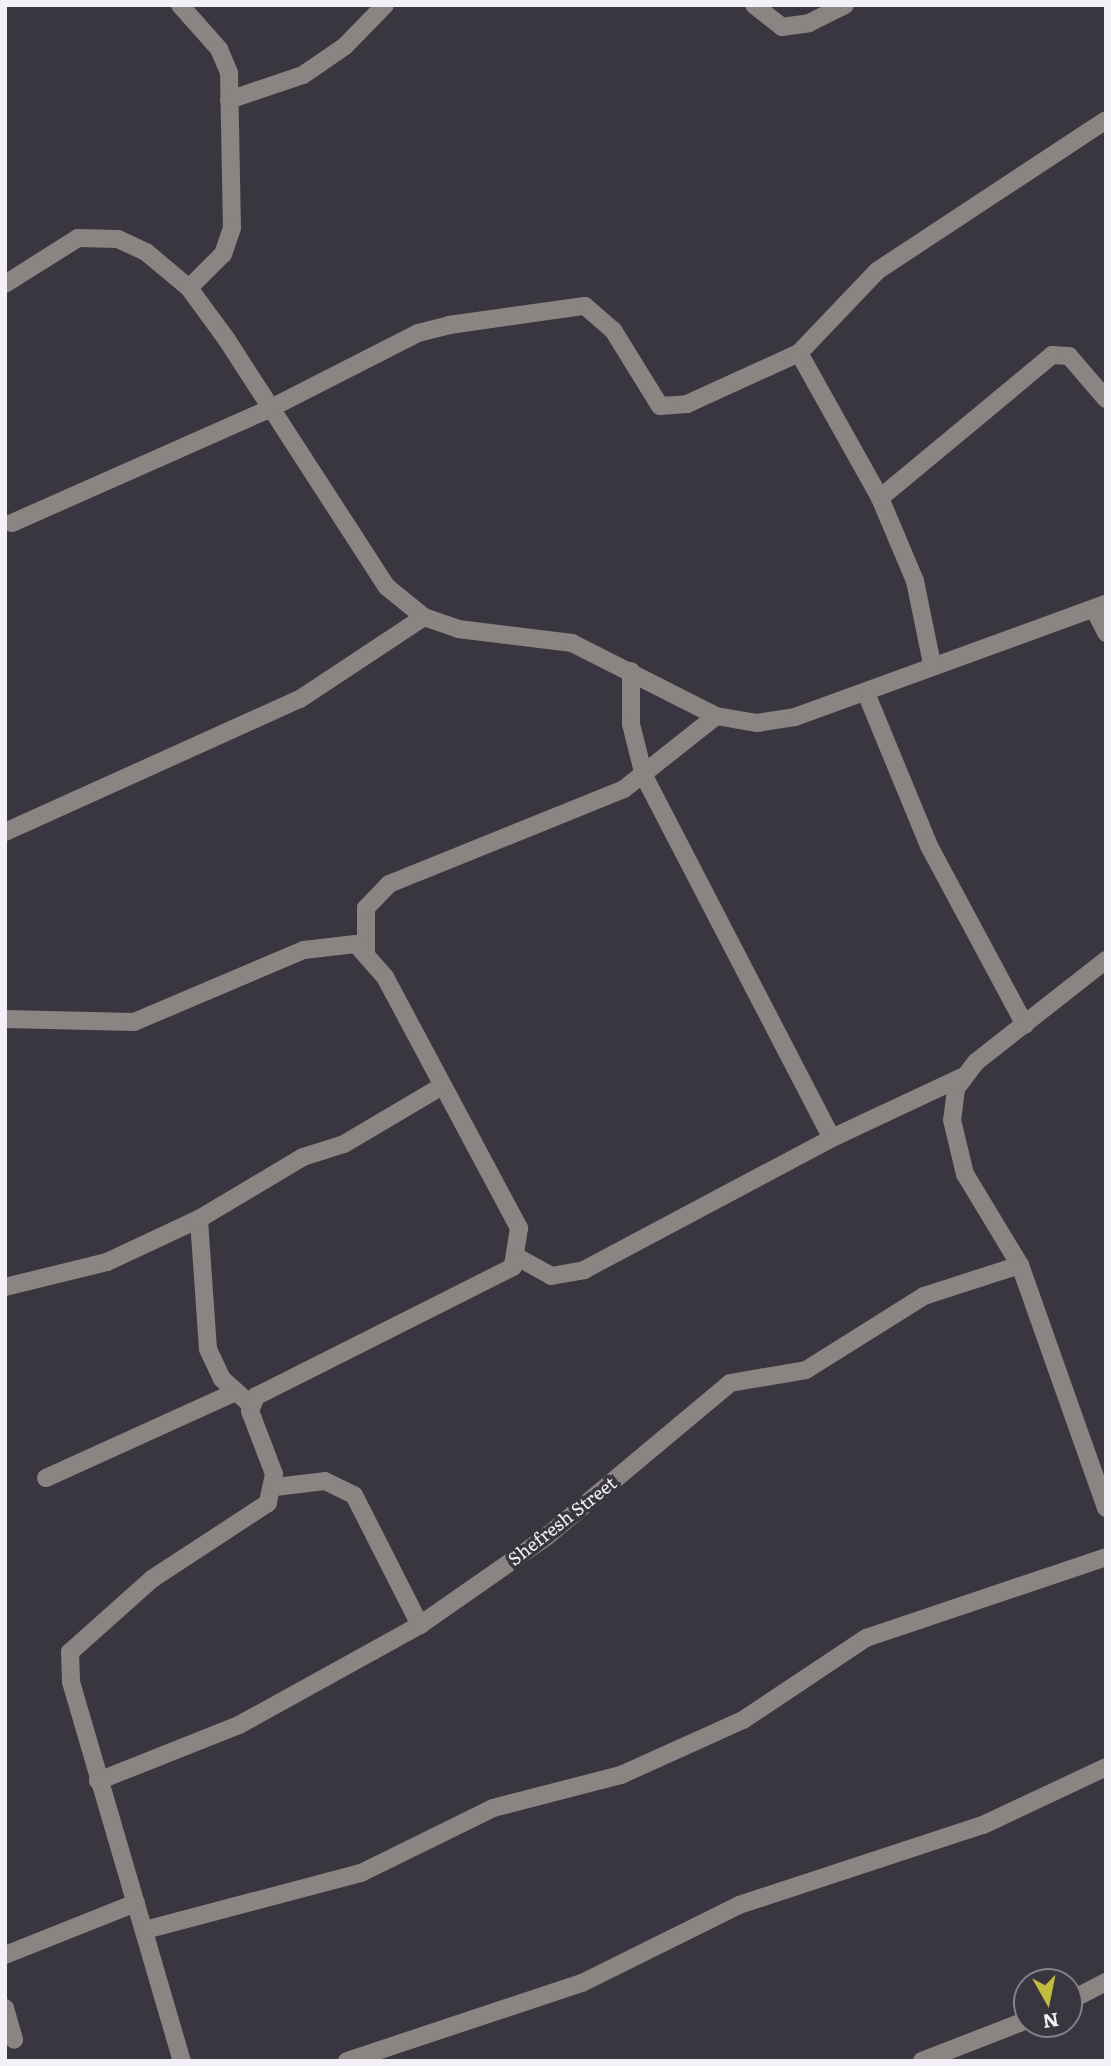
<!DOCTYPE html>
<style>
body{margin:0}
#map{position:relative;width:1111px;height:2066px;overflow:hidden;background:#39363f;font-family:Literata,serif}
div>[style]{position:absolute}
.minor>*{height:18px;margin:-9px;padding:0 9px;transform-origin:9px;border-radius:9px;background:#8a8483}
span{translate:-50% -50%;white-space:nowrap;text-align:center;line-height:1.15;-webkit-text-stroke:7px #39363f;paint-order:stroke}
.street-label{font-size:18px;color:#f3f1f7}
.frame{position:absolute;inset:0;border:7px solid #f3f1f7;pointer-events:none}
.north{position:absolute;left:1013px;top:1968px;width:70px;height:70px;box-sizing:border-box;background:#39363f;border:2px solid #838189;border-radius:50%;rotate:171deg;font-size:19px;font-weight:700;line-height:28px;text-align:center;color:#f3f1f7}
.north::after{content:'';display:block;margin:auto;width:24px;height:32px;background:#c4bc3e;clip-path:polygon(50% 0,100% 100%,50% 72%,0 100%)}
</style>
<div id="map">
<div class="minor">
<div style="left:180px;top:5px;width:59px;rotate:48.4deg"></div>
<div style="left:219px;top:49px;width:26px;rotate:67deg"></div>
<div style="left:229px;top:73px;width:155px;rotate:88.9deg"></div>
<div style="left:232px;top:228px;width:28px;rotate:109deg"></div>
<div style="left:223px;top:254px;width:48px;rotate:135deg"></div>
<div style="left:754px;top:5px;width:36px;rotate:38deg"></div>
<div style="left:782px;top:27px;width:27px;rotate:-8deg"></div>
<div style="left:809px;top:23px;width:40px;rotate:-26.6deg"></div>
<div style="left:229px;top:100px;width:78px;rotate:-18.7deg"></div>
<div style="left:303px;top:75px;width:51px;rotate:-34.6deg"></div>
<div style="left:345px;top:46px;width:57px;rotate:-45.7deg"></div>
<div style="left:5px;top:284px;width:86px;rotate:-32.2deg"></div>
<div style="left:78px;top:238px;width:40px;rotate:1.4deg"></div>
<div style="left:118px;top:239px;width:31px;rotate:25deg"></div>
<div style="left:146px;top:252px;width:56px;rotate:39.9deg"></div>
<div style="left:189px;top:288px;width:64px;rotate:53.8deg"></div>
<div style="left:227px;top:340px;width:294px;rotate:57.1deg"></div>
<div style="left:387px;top:587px;width:48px;rotate:39deg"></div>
<div style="left:424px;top:617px;width:36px;rotate:19deg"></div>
<div style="left:458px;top:629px;width:115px;rotate:7deg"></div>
<div style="left:572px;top:643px;width:161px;rotate:26.9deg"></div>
<div style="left:716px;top:716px;width:42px;rotate:9.7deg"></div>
<div style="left:757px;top:723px;width:38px;rotate:-9deg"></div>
<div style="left:795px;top:717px;width:331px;rotate:-20deg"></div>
<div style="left:799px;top:353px;width:166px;rotate:60.8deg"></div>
<div style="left:880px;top:498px;width:90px;rotate:67.1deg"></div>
<div style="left:915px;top:581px;width:85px;rotate:78.4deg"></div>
<div style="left:880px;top:498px;width:224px;rotate:-39.7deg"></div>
<div style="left:1052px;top:355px;width:17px;rotate:3deg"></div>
<div style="left:1069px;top:356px;width:57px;rotate:49.3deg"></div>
<div style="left:12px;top:523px;width:279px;rotate:-23.9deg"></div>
<div style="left:267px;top:410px;width:169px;rotate:-27deg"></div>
<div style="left:418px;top:333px;width:32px;rotate:-14deg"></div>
<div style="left:449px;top:325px;width:137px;rotate:-8deg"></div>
<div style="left:585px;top:306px;width:37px;rotate:41deg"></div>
<div style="left:613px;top:330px;width:89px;rotate:58.3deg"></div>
<div style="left:660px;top:406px;width:27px;rotate:-4deg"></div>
<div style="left:687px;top:404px;width:123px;rotate:-24.5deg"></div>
<div style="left:799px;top:353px;width:113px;rotate:-46.4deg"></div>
<div style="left:877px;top:271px;width:274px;rotate:-33.4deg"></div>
<div style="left:1095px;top:611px;width:25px;rotate:63deg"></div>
<div style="left:631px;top:671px;width:53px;rotate:90deg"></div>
<div style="left:631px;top:724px;width:54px;rotate:76deg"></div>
<div style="left:644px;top:776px;width:408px;rotate:62.6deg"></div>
<div style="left:866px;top:693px;width:165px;rotate:67.6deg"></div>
<div style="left:929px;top:846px;width:203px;rotate:61.8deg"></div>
<div style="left:5px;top:832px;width:324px;rotate:-24.3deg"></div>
<div style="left:300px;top:699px;width:149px;rotate:-33.5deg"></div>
<div style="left:366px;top:951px;width:43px;rotate:-90deg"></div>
<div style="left:366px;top:908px;width:33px;rotate:-46deg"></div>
<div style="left:389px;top:884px;width:253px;rotate:-22deg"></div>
<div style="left:624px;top:789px;width:117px;rotate:-38.4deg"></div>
<div style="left:1106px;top:960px;width:165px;rotate:141.9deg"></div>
<div style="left:976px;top:1062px;width:34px;rotate:127deg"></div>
<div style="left:956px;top:1089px;width:31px;rotate:97deg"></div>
<div style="left:952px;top:1120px;width:56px;rotate:76.5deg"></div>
<div style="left:965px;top:1174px;width:106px;rotate:58.9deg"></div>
<div style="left:1020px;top:1265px;width:258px;rotate:70.5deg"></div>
<div style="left:5px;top:1019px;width:129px;rotate:1.3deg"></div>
<div style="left:134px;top:1022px;width:185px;rotate:-23deg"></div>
<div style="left:304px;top:950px;width:52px;rotate:-6.6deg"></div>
<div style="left:356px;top:944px;width:44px;rotate:48.7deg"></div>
<div style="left:385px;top:977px;width:285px;rotate:61.9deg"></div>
<div style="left:519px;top:1228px;width:39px;rotate:99deg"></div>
<div style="left:513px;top:1267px;width:288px;rotate:153.3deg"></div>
<div style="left:256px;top:1396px;width:16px;rotate:112deg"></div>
<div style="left:250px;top:1411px;width:67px;rotate:69.1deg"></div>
<div style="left:274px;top:1474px;width:30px;rotate:102deg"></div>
<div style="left:268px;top:1503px;width:139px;rotate:146.8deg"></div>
<div style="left:152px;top:1579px;width:110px;rotate:138.3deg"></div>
<div style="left:70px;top:1652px;width:30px;rotate:88deg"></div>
<div style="left:71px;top:1682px;width:395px;rotate:73.7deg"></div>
<div style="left:519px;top:1258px;width:37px;rotate:29deg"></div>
<div style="left:551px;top:1276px;width:34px;rotate:-10deg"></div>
<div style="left:584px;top:1270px;width:281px;rotate:-28deg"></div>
<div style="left:832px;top:1138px;width:144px;rotate:-25.1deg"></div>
<div style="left:5px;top:1287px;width:105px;rotate:-13.8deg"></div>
<div style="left:107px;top:1262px;width:102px;rotate:-25.1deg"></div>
<div style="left:250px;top:1404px;width:38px;rotate:-138deg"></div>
<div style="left:222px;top:1379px;width:33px;rotate:-115deg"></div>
<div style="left:208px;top:1349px;width:130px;rotate:-94deg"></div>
<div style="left:199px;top:1219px;width:121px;rotate:-30.8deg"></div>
<div style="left:303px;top:1157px;width:43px;rotate:-17.6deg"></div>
<div style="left:344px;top:1144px;width:114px;rotate:-30.6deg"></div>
<div style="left:46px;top:1478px;width:205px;rotate:-24.4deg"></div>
<div style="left:275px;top:1487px;width:50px;rotate:-6.8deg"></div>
<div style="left:325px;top:1481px;width:32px;rotate:26deg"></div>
<div style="left:354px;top:1495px;width:146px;rotate:63.1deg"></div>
<div style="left:98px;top:1781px;width:152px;rotate:-21.7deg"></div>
<div style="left:239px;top:1725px;width:207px;rotate:-28.9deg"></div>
<div style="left:420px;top:1625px;width:154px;rotate:-34.9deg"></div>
<div style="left:546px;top:1537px;width:240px;rotate:-39.9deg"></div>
<div style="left:730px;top:1383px;width:77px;rotate:-9.7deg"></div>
<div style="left:806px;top:1370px;width:139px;rotate:-32.1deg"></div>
<div style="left:924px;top:1296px;width:101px;rotate:-17.9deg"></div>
<div style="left:145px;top:1930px;width:223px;rotate:-14.8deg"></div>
<div style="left:361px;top:1873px;width:147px;rotate:-26.2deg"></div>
<div style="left:493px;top:1808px;width:132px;rotate:-14.5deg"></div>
<div style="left:621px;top:1775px;width:134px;rotate:-24.3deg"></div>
<div style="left:743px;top:1720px;width:148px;rotate:-33.7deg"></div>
<div style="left:866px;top:1638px;width:253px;rotate:-18.6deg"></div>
<div style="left:5px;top:1955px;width:141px;rotate:-21.7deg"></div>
<div style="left:1069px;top:2001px;width:42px;rotate:-27.2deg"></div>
<div style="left:5px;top:2008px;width:33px;rotate:74deg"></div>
<div style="left:347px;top:2061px;width:248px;rotate:-18.4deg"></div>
<div style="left:582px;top:1983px;width:175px;rotate:-26.4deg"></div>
<div style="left:739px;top:1905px;width:257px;rotate:-18.2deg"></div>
<div style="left:983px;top:1825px;width:136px;rotate:-25.2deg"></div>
<div style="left:922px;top:2061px;width:113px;rotate:-21.3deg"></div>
</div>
<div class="street-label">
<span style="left:562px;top:1521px;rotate:-38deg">Shefresh Street</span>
</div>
<div class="frame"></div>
<div class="north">N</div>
</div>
